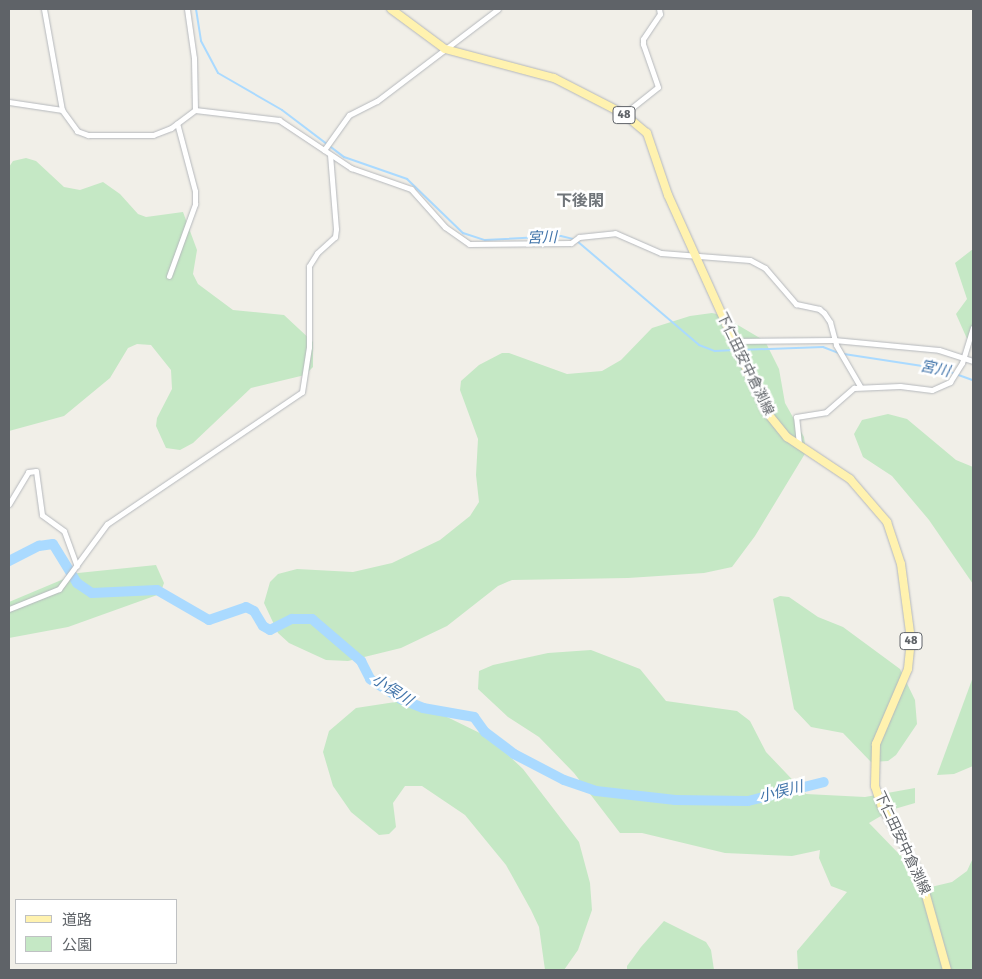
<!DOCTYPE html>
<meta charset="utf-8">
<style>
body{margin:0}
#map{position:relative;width:982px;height:979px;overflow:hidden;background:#f1efe8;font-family:Signika,"Noto Sans JP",sans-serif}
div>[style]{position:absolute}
.green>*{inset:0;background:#c5e8c5}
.stream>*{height:2px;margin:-1px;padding:0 1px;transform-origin:1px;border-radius:1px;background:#aadaff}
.river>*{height:10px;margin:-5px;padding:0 5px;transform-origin:5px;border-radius:5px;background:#aadaff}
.roads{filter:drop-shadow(0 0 1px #b5b8bc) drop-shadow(0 0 1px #b5b8bc)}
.minor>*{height:5px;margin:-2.5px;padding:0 2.5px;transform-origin:2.5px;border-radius:2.5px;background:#fff}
.primary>*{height:8px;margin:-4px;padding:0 4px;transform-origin:4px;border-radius:4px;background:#fff2af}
span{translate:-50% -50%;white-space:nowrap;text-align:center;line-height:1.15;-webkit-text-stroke:5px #fff;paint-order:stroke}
.shield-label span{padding:1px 4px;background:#fff;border:1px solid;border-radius:4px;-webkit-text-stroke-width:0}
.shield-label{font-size:12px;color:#5f6368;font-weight:700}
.street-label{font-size:14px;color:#5f6368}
.water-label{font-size:15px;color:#4174aa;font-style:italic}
.quarter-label{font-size:16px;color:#70757a;font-weight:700}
.frame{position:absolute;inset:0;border:10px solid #5f6368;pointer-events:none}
.legend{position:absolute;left:15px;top:899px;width:162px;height:65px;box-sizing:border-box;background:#fff;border:1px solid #bfc1c3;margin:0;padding:6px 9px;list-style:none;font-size:15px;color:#5f6368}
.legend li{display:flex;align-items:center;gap:10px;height:25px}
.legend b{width:25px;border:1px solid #bfc1c3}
</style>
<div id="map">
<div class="green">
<div style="clip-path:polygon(26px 158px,36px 161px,64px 187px,80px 190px,103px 182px,120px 194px,138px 214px,146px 217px,183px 212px,197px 250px,193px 274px,198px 284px,233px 310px,284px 315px,313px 342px,313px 367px,305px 375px,251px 388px,193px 443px,180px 450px,166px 448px,156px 426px,157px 418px,172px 389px,171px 370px,151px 345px,137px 344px,128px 348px,110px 378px,64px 416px,9px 431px,9px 167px,13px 161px)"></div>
<div style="clip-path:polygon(973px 249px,973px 344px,968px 341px,956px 314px,967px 299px,955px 263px)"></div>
<div style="clip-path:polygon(712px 313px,721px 315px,765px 341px,779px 369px,785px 403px,804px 437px,806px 452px,755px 536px,732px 567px,704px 573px,628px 578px,512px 580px,498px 586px,447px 626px,401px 648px,348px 661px,326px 660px,289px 643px,278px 633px,264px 603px,270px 582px,278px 574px,297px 569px,353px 572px,392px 563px,440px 540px,470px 516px,479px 502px,476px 475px,478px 439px,460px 390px,461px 381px,479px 365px,502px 353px,509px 353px,567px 374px,602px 371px,621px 360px,652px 328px,690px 316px)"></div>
<div style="clip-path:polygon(888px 414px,907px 419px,956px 460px,973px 467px,973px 584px,929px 520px,892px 476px,863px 457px,854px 434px,862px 420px)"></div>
<div style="clip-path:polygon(156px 565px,164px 583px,160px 594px,68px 627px,9px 638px,9px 602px,78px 573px)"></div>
<div style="clip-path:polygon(780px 596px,789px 597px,818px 617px,843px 627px,900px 669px,915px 700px,917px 724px,896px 755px,888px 761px,871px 762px,843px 733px,811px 727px,794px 709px,773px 599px)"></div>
<div style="clip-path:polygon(591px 650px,640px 669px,666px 701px,737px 711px,750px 721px,766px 752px,806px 794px,865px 797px,915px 788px,915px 803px,891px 810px,869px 823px,931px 887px,952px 882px,967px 871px,973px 858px,973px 970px,798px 970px,797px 951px,847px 892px,831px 886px,819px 858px,820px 850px,792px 856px,725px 853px,642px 833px,620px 833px,574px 773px,539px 737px,508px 717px,478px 689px,479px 671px,493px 665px,548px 653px)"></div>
<div style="clip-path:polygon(973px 677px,973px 766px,954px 774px,937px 775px)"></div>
<div style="clip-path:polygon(402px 701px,445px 716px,490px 738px,523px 769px,579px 842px,590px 883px,592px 910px,578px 950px,564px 970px,545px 970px,539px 927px,531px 910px,506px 865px,465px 815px,422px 786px,405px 786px,393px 803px,396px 827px,389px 834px,379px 835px,351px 812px,333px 786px,323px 752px,329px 731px,356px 708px)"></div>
<div style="clip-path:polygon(664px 921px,706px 942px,711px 950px,714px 970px,627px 970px,627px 966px,641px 947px)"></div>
</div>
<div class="stream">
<div style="left:196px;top:9px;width:32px;rotate:81deg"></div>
<div style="left:201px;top:41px;width:36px;rotate:62deg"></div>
<div style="left:218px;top:73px;width:74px;rotate:30deg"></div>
<div style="left:282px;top:110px;width:78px;rotate:37.2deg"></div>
<div style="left:344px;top:157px;width:67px;rotate:19.2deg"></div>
<div style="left:407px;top:179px;width:78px;rotate:44deg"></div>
<div style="left:463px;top:233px;width:23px;rotate:18deg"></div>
<div style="left:485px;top:240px;width:76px;rotate:-3deg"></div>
<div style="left:561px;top:236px;width:12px;rotate:14deg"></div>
<div style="left:577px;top:241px;width:160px;rotate:40.4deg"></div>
<div style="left:699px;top:345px;width:17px;rotate:21deg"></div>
<div style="left:715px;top:351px;width:20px;rotate:-3deg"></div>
<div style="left:740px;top:350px;width:83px;rotate:-2.1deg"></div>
<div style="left:823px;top:347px;width:17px;rotate:21deg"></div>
<div style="left:844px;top:354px;width:99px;rotate:8.7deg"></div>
<div style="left:942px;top:369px;width:33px;rotate:20deg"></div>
</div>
<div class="river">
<div style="left:9px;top:561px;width:34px;rotate:-27deg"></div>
<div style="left:39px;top:546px;width:14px;rotate:-8deg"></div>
<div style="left:53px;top:544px;width:46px;rotate:58.4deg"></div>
<div style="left:77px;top:583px;width:18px;rotate:34deg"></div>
<div style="left:92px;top:593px;width:65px;rotate:-2.6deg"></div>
<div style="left:157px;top:590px;width:60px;rotate:30deg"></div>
<div style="left:209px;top:620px;width:39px;rotate:-19deg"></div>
<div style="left:246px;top:607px;width:9px;rotate:27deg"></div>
<div style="left:254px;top:611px;width:17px;rotate:59deg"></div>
<div style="left:263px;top:626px;width:8px;rotate:30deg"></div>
<div style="left:270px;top:630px;width:25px;rotate:-27deg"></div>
<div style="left:292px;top:619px;width:20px"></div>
<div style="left:312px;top:619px;width:65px;rotate:40.6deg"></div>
<div style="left:361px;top:661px;width:20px;rotate:63deg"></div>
<div style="left:370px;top:679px;width:37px;rotate:33deg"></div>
<div style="left:401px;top:699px;width:24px;rotate:22deg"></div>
<div style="left:423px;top:708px;width:52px;rotate:10deg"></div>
<div style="left:474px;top:717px;width:19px;rotate:54deg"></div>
<div style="left:485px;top:732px;width:36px;rotate:37deg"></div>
<div style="left:514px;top:754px;width:56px;rotate:27.5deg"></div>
<div style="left:564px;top:780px;width:34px;rotate:19deg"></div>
<div style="left:596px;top:791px;width:80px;rotate:6.5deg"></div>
<div style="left:675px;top:800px;width:73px;rotate:0.8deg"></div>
<div style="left:748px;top:801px;width:78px;rotate:-14deg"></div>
</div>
<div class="roads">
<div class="minor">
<div style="left:44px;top:9px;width:103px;rotate:79.9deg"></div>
<div style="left:62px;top:110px;width:26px;rotate:54deg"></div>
<div style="left:77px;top:131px;width:12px;rotate:20deg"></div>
<div style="left:88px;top:135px;width:65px"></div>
<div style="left:153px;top:135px;width:19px;rotate:-21deg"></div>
<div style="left:171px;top:128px;width:30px;rotate:-37deg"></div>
<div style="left:195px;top:110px;width:85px;rotate:6.8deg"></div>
<div style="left:279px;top:120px;width:87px;rotate:33.7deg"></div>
<div style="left:351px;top:168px;width:64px;rotate:19.3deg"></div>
<div style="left:411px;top:189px;width:51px;rotate:48.2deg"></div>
<div style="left:445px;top:227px;width:29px;rotate:35deg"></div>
<div style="left:469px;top:244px;width:102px;rotate:-0.6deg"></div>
<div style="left:571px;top:243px;width:10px;rotate:-37deg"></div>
<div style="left:579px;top:237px;width:36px;rotate:-6deg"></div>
<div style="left:615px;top:233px;width:50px;rotate:23.5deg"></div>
<div style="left:661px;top:253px;width:89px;rotate:4.5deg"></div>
<div style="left:750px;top:260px;width:17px;rotate:28deg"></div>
<div style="left:765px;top:268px;width:48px;rotate:49.3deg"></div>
<div style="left:796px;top:304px;width:24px;rotate:12deg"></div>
<div style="left:819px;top:309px;width:6px;rotate:39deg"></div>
<div style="left:824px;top:313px;width:11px;rotate:56deg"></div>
<div style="left:830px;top:322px;width:24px;rotate:75deg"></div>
<div style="left:836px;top:345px;width:48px;rotate:59.7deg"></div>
<div style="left:187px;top:9px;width:49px;rotate:81.9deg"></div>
<div style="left:194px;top:58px;width:52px;rotate:88.9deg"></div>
<div style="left:9px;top:102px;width:54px;rotate:8.6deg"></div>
<div style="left:624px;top:114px;width:43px;rotate:-38.5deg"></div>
<div style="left:658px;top:87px;width:46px;rotate:-109.2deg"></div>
<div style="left:643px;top:44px;width:5px;rotate:-90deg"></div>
<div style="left:643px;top:39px;width:30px;rotate:-56deg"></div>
<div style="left:660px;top:14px;width:5px;rotate:-101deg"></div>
<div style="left:324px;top:150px;width:43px;rotate:-54.5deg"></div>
<div style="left:349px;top:115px;width:31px;rotate:-27deg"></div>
<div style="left:377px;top:101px;width:152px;rotate:-37.2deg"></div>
<div style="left:169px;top:276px;width:77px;rotate:-70.1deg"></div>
<div style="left:195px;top:204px;width:13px;rotate:-90deg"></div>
<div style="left:195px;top:191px;width:70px;rotate:-104.8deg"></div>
<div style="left:732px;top:341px;width:102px;rotate:-0.6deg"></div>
<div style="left:834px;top:340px;width:105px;rotate:5.4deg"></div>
<div style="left:939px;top:350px;width:36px;rotate:18deg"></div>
<div style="left:799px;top:444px;width:27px;rotate:-96deg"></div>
<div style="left:796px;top:417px;width:30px;rotate:-9deg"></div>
<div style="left:826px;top:412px;width:37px;rotate:-41deg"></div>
<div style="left:854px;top:388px;width:46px;rotate:-2.5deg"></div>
<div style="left:900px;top:386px;width:32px;rotate:7deg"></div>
<div style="left:932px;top:390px;width:20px;rotate:-24deg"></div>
<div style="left:950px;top:382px;width:22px;rotate:-58deg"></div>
<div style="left:962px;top:363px;width:37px;rotate:-73deg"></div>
<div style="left:9px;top:504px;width:37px;rotate:-59deg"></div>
<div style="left:28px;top:472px;width:8px;rotate:-7deg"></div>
<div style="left:36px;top:471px;width:44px;rotate:82.2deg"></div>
<div style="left:42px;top:515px;width:27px;rotate:36deg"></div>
<div style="left:64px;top:531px;width:37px;rotate:70deg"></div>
<div style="left:9px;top:609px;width:54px;rotate:-21.8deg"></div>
<div style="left:59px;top:589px;width:81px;rotate:-53.6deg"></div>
<div style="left:107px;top:524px;width:235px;rotate:-34.1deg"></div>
<div style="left:302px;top:392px;width:46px;rotate:-81.2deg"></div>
<div style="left:309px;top:347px;width:81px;rotate:-90deg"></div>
<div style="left:309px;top:266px;width:15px;rotate:-58deg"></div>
<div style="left:317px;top:253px;width:24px;rotate:-42deg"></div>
<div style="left:335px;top:237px;width:8px;rotate:-83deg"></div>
<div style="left:336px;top:229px;width:74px;rotate:-94.6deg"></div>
</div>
<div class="primary">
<div style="left:391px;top:9px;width:67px;rotate:36.5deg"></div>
<div style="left:445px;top:49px;width:113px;rotate:14.9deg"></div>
<div style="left:554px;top:78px;width:79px;rotate:27.2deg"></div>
<div style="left:624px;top:114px;width:30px;rotate:40deg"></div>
<div style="left:647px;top:133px;width:65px;rotate:71.3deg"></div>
<div style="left:668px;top:195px;width:236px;rotate:65.7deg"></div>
<div style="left:765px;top:410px;width:35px;rotate:51deg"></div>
<div style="left:787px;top:437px;width:76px;rotate:33.7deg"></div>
<div style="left:850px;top:479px;width:57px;rotate:49.3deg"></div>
<div style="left:887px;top:522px;width:44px;rotate:71.6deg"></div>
<div style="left:901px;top:564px;width:77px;rotate:82.5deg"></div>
<div style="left:911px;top:640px;width:29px;rotate:96deg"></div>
<div style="left:908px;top:669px;width:82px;rotate:113.1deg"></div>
<div style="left:876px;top:744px;width:42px;rotate:91.4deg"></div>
<div style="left:875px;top:786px;width:22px;rotate:72deg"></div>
<div style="left:882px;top:807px;width:77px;rotate:60.4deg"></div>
<div style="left:920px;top:874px;width:100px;rotate:74.3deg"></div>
</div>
</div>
<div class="shield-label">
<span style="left:624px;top:115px">48</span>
<span style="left:911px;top:641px">48</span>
</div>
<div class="street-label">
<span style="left:745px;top:364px;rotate:64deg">下仁田安中倉渕線</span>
<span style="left:902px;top:843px;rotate:65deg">下仁田安中倉渕線</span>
</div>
<div class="water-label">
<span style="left:542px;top:238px;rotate:-1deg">宮川</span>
<span style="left:935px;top:369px;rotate:12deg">宮川</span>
<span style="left:392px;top:690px;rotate:33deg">小俣川</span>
<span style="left:781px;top:792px;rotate:-14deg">小俣川</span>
</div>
<div class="quarter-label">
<span style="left:580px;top:201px">下後閑</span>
</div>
<div class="frame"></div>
<ul class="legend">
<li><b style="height:6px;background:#fff2af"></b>道路</li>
<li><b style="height:14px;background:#c5e8c5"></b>公園</li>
</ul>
</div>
